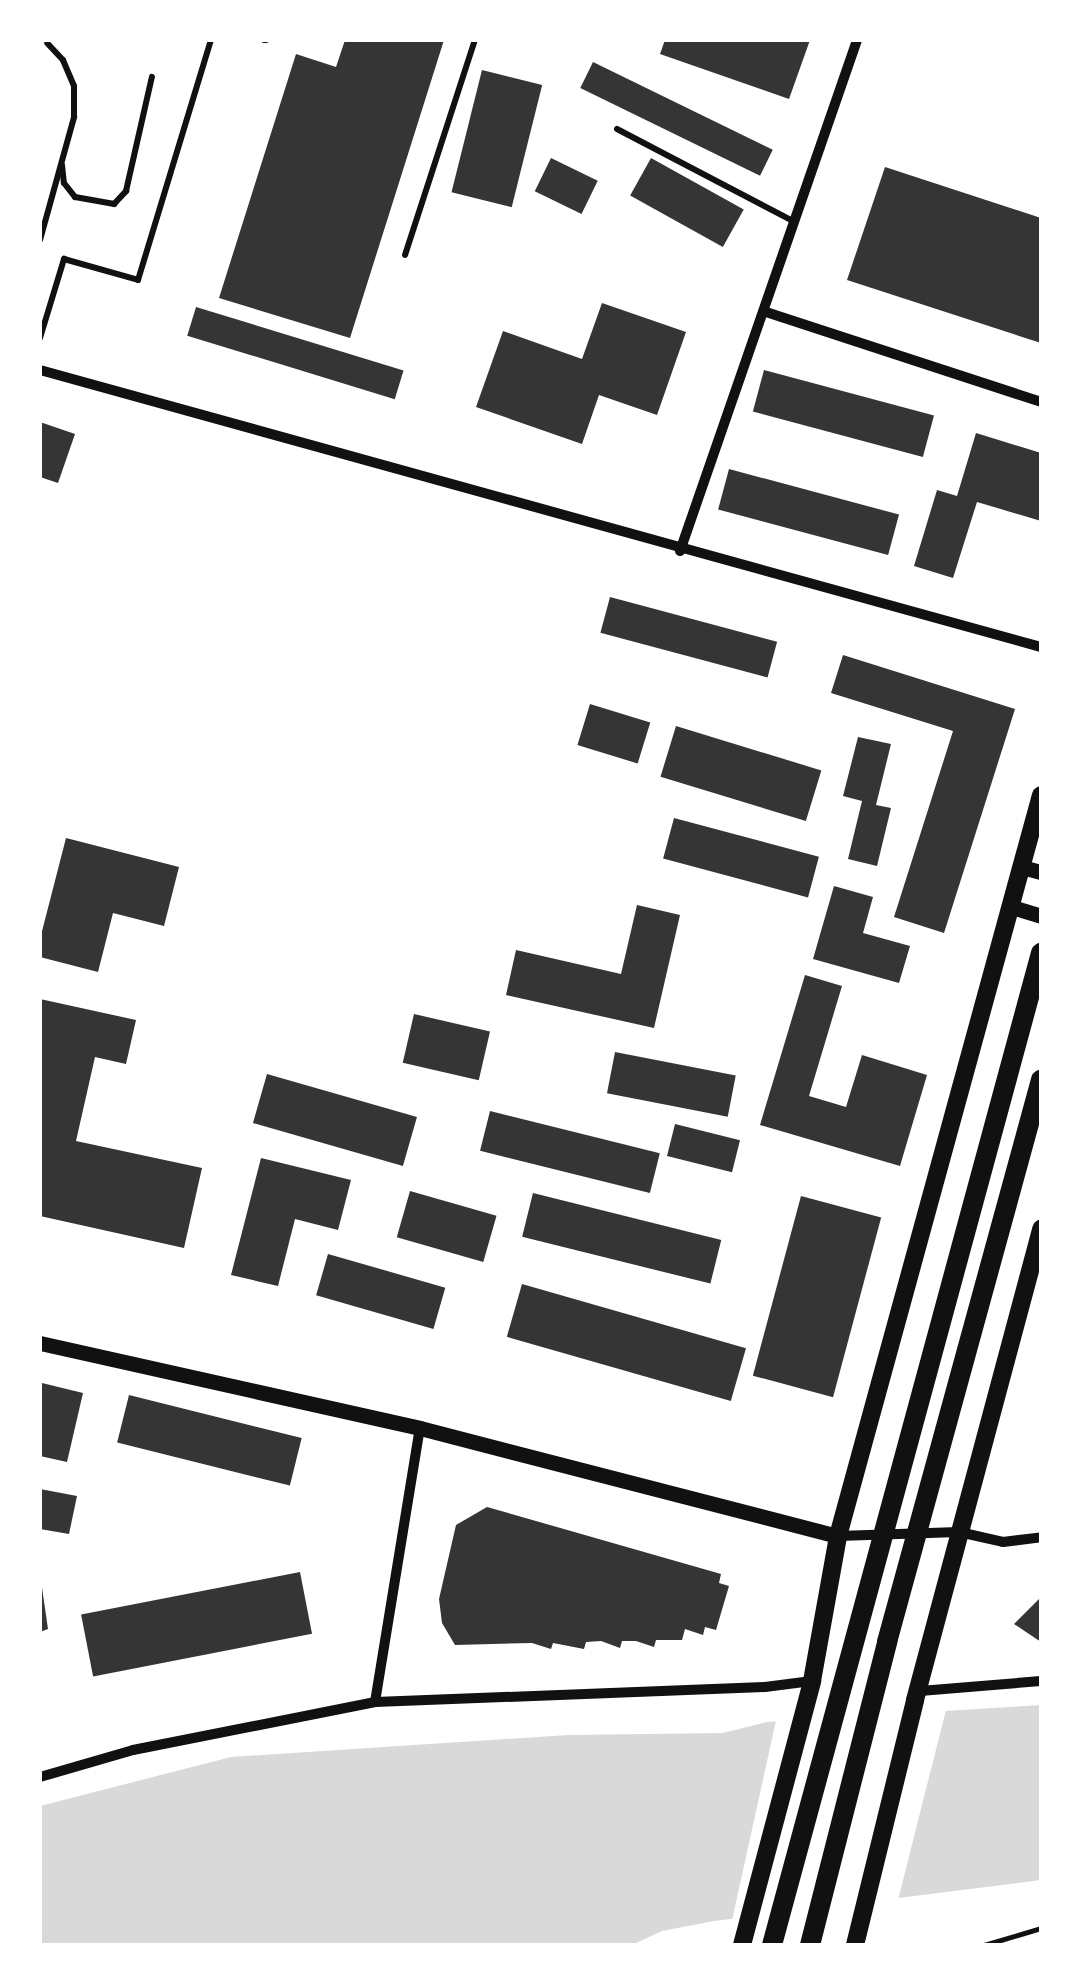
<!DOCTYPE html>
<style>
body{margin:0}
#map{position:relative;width:1081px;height:1985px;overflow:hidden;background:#fff;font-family:Arial,sans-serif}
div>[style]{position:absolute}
.water>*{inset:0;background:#d9d9d9}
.pier>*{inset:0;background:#fff}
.building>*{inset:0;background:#353535;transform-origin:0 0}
.path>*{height:5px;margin:-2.5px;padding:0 2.5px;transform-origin:2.5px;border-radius:2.5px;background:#111}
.service>*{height:6px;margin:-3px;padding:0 3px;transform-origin:3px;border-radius:3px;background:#111}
.minor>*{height:10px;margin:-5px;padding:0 5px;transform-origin:5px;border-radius:5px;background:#111}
.tertiary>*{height:15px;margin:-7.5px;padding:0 7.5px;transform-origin:7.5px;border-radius:7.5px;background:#111}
.secondary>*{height:18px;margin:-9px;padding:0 9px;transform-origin:9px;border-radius:9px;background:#111}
.primary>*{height:20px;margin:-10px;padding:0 10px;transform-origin:10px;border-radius:10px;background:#111}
span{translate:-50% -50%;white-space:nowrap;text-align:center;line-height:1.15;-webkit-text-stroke:8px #fff;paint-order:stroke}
.frame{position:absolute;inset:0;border:42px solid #fff;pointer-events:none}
</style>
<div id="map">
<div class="water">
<div style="clip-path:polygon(1041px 1705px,1041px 1880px,714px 1921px,662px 1931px,632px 1945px,40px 1945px,40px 1806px,231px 1757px,569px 1735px,723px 1733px,767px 1722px)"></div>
</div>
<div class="pier">
<div style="clip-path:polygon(947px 1706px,897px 1904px,731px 1925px,777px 1716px)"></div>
</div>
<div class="building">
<div style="clip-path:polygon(345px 40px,444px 40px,350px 338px,219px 298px,296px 54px,336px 67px)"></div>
<div style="clip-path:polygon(665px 40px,810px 40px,789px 99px,660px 54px)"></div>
<div style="left:593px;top:62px;width:200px;height:29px;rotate:26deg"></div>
<div style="left:482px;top:70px;width:62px;height:126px;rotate:14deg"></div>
<div style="left:551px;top:158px;width:52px;height:37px;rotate:26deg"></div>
<div style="left:651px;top:158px;width:106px;height:43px;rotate:29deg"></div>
<div style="clip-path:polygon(885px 167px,1041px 218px,1041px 343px,847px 280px)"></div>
<div style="clip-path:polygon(602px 303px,686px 332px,657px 415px,599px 395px,582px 444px,476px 407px,503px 331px,582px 359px)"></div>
<div style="left:196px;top:307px;width:217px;height:30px;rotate:17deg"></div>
<div style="left:764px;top:370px;width:176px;height:43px;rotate:15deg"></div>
<div style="clip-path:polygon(40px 422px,75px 434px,58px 483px,40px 477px)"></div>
<div style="clip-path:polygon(976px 433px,1041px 453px,1041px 521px,977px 502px,953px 578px,914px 566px,937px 490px,957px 496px)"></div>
<div style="left:729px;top:469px;width:176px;height:42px;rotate:15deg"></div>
<div style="left:610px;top:597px;width:173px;height:37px;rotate:15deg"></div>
<div style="clip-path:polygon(843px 655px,1015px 709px,944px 933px,894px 917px,953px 731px,831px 693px)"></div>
<div style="left:590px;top:704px;width:63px;height:43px;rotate:17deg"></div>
<div style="left:676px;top:726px;width:152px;height:53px;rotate:17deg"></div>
<div style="clip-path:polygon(858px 737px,891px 744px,876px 805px,891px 808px,877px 866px,848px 859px,862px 801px,843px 796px)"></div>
<div style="left:674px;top:818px;width:150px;height:42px;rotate:15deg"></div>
<div style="clip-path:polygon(66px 838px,179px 867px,164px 926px,113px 913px,98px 972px,40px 957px,40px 939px)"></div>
<div style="clip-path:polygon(834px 886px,873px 897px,863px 933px,910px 946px,899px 983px,813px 959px)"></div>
<div style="clip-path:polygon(637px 905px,680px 915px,654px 1028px,506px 995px,516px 950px,621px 974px)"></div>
<div style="clip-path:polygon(805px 975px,842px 986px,809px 1096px,846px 1107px,862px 1055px,927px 1075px,900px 1166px,760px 1125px)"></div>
<div style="clip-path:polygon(40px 999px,136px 1020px,126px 1064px,95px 1057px,76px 1141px,202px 1168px,184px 1248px,40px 1216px)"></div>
<div style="left:414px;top:1014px;width:78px;height:50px;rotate:13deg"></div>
<div style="left:615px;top:1052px;width:123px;height:42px;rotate:11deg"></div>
<div style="left:267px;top:1074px;width:156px;height:51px;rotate:16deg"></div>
<div style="left:490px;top:1111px;width:175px;height:41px;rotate:14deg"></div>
<div style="left:675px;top:1124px;width:67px;height:33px;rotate:14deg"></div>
<div style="clip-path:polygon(261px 1158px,351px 1180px,338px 1230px,295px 1219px,278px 1286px,231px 1275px)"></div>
<div style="left:410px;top:1191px;width:90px;height:48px;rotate:16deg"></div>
<div style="left:533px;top:1193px;width:194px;height:45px;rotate:14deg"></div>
<div style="left:801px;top:1196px;width:83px;height:186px;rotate:15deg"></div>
<div style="left:328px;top:1254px;width:122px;height:43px;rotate:16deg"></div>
<div style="left:522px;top:1284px;width:233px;height:55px;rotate:16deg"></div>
<div style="clip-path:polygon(42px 1383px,83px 1393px,67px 1462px,40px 1456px)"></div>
<div style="left:129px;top:1395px;width:178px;height:49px;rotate:14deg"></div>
<div style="clip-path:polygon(40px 1489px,77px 1496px,69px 1534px,40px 1529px)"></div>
<div style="clip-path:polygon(487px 1507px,721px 1574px,719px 1583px,729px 1586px,716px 1630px,705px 1627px,703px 1635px,685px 1629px,682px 1640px,656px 1640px,654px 1647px,636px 1641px,622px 1641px,620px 1648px,601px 1641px,586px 1642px,584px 1649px,553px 1643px,551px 1649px,532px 1643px,455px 1645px,442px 1623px,439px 1599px,456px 1525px)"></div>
<div style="left:300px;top:1572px;width:63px;height:223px;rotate:79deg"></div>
<div style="clip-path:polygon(40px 1574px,48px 1629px,40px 1632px)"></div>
<div style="clip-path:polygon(1041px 1597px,1041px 1642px,1014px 1624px)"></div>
</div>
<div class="path">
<div style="left:984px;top:1945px;width:59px;rotate:-16.6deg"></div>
</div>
<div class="service">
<div style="left:264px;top:40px;width:2px"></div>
<div style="left:617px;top:129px;width:201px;rotate:27.6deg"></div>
<div style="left:62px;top:165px;width:18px;rotate:84deg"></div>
<div style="left:64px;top:183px;width:18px;rotate:52deg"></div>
<div style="left:75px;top:197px;width:40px;rotate:10deg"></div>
<div style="left:114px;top:204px;width:18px;rotate:-47deg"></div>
<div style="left:126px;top:191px;width:117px;rotate:-77.2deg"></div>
<div style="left:40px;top:240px;width:128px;rotate:-74.5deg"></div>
<div style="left:74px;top:117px;width:31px;rotate:-90deg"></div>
<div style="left:74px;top:86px;width:28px;rotate:-113deg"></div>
<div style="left:63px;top:60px;width:23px;rotate:-133deg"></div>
<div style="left:405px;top:255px;width:226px;rotate:-72deg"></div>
<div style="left:40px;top:338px;width:83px;rotate:-73.1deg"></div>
<div style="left:64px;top:259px;width:77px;rotate:15.8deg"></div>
<div style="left:138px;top:280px;width:251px;rotate:-73.1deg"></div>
</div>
<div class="minor">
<div style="left:766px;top:312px;width:289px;rotate:18.1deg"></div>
<div style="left:40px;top:370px;width:1039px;rotate:15.47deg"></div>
<div style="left:680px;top:551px;width:541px;rotate:-70.89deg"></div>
<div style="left:838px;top:1536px;width:121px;rotate:-1.9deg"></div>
<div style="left:959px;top:1532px;width:45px;rotate:12.8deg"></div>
<div style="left:1003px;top:1542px;width:38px;rotate:-7deg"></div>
<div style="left:920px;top:1691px;width:121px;rotate:-4.7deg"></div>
<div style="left:375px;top:1702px;width:278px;rotate:-80.7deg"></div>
<div style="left:40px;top:1777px;width:97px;rotate:-16.2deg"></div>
<div style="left:133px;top:1750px;width:247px;rotate:-11.2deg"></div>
<div style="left:375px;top:1702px;width:390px;rotate:-2.2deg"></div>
<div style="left:765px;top:1687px;width:47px;rotate:-7.3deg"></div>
</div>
<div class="tertiary">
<div style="left:1022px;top:867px;width:20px;rotate:15deg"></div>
<div style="left:1012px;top:907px;width:30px;rotate:17deg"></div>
<div style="left:40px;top:1343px;width:389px;rotate:12.6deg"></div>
<div style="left:420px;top:1428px;width:432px;rotate:14.5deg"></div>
</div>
<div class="secondary">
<div style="left:742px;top:1945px;width:273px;rotate:-75.1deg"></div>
<div style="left:812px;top:1681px;width:147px;rotate:-79.8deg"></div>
<div style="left:838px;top:1536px;width:768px;rotate:-74.68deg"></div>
<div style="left:855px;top:1945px;width:252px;rotate:-76.2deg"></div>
<div style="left:915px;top:1700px;width:488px;rotate:-75deg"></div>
</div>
<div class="primary">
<div style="left:772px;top:1945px;width:1028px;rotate:-74.83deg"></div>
<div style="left:810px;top:1945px;width:313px;rotate:-75.7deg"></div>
<div style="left:887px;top:1642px;width:583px;rotate:-74.68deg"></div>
</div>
<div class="frame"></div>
</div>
